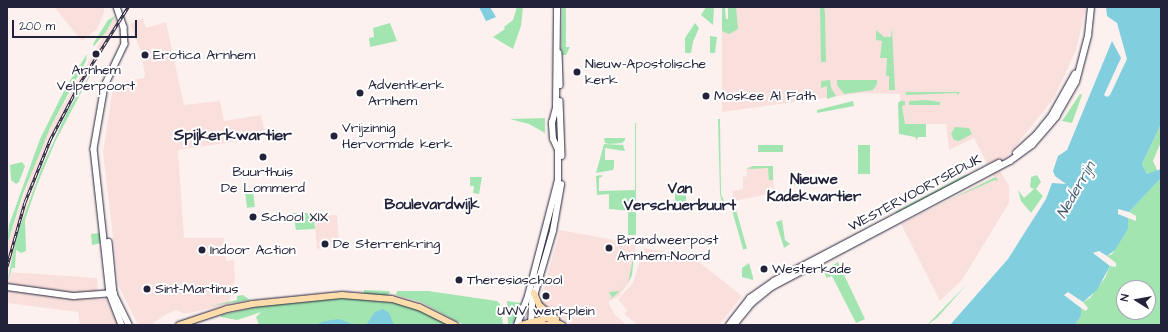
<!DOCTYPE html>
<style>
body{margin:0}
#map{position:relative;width:1168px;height:332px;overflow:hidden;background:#fdf1ef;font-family:"Architects Daughter",sans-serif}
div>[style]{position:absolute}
.built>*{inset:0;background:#fae0dc}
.green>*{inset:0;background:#a2e5b0;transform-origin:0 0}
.round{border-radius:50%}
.water>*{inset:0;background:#81cedf}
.roads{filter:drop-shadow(0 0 1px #22223b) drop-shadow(0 0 1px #22223b)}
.secondary>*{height:5.5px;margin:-2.75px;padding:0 2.75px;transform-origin:2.75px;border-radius:2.75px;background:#fff}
.primary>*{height:6px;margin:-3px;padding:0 3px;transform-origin:3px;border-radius:3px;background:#fddcac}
.rail>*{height:3px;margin-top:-1.5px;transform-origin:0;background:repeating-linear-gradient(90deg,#fff 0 4.5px,#22223b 0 9px);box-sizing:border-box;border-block:1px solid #22223b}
.dots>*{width:11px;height:11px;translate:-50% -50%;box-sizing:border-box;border:2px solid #fff;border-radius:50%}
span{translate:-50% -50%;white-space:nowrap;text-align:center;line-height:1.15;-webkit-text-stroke:4px #fff;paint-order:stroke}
.poi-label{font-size:14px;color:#22223b}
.left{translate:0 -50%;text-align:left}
.street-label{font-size:14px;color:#22223b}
.neighbourhood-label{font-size:15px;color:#22223b;font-weight:700}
.water-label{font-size:15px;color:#435e74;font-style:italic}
.quarter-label{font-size:16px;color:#22223b;font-weight:700}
.frame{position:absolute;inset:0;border:8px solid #22223b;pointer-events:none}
.north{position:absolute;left:1116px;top:280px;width:40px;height:40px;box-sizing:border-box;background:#fff;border:1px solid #a7a7b1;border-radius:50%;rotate:281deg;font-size:11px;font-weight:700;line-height:16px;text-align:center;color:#22223b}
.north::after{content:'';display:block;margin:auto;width:14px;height:18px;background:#22223b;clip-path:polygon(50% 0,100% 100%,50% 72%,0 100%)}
.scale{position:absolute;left:12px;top:20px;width:125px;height:18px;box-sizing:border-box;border:2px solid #22223b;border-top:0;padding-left:5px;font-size:12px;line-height:14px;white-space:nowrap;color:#22223b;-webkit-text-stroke:3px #fff;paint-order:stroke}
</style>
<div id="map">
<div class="built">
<div style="clip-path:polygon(54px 7px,104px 7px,104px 12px,97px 29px,82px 41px)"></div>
<div style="clip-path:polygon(735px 7px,1086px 7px,1076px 50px,1054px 98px,998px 168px,1009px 186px,1009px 203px,962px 280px,940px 301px,901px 224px,994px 177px,974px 138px,949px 150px,946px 124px,901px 124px,900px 94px,860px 93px,722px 112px,722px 30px)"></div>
<div style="clip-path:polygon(115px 17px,119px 24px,81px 83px,56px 129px,30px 196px,7px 276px,7px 245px,34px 166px,51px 126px)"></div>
<div style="clip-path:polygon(143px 18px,146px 28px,166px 22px,184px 105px,220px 101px,224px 121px,261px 115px,266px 137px,178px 150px,184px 238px,224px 238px,226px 261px,234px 260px,235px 280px,229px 304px,185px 314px,176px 310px,163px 316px,151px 325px,138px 325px,119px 287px,103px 152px,112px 94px,116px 83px,144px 78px,145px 74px,140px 49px,130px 24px)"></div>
<div style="clip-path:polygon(753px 166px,773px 166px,774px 192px,769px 191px,769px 194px,734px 201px,732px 191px,743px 189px,743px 177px,747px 176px,746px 168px)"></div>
<div style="clip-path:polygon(337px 215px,339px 244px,317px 249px,314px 216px)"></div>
<div style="clip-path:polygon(560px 230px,636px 244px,629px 282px,619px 296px,608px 302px,615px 315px,627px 325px,571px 325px,542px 303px,541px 298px)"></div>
<div style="clip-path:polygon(644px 248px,693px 257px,742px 296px,719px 325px,638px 325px,624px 314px,627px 311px,618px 299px,633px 283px)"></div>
<div style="clip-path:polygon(9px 272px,97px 278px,98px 292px,78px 294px,7px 286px)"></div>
<div style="clip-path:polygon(7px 289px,59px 297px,107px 299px,118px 325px,80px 325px,78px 312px,7px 303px)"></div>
</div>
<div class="green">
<div style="clip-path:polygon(517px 7px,523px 7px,521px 26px,513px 49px,493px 37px,505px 29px,504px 27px,513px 20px)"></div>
<div style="clip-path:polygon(562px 7px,570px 7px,566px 8px,566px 47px,570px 47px,566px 55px,561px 55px)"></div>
<div style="clip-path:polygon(706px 7px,714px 7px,713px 25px,701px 15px)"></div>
<div style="clip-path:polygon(722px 7px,725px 7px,726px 19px,728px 19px,728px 7px,736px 7px,738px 29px,729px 34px,722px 31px)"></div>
<div style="clip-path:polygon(820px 7px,824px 7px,825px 13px,826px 62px,821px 62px)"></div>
<div style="clip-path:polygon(115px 16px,106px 32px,94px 46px,93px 44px,108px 20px)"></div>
<div style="clip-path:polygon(390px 23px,397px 41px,370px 47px,369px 38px,374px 37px,373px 28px)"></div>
<div style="clip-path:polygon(695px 23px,699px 28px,693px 42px,691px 53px,685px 53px,685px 38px)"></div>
<div style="clip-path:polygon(892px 28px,895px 90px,889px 90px,889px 76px,886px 76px,887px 58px,880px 58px,882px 41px,876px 40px,876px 30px,884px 37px,891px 37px)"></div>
<div style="clip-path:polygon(710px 36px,717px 37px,715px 53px,710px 53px)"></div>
<div style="clip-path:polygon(87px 54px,86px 61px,51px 126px,23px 194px,7px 245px,9px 225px,40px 139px,66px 87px)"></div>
<div style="clip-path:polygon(94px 68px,55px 142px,37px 185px,25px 220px,26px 251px,21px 253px,16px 250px,15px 268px,12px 268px,7px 283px,17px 235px,41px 169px,67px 112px)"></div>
<div style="clip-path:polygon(830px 80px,831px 88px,836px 96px,827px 99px,827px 86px,821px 88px,821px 81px)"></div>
<div style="clip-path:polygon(837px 80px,877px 80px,877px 84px,873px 90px,844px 94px,837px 85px)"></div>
<div style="clip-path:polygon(906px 92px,960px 92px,958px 95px,956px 93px,906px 95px)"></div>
<div style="clip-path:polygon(1080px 94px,1082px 95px,1072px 123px,1062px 121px)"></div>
<div style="clip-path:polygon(926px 100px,940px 102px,940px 105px,909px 105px,909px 101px)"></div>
<div style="clip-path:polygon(853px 101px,854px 106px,817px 113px,817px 110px)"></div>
<div style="clip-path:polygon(900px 101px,905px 101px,905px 105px,902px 106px,905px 124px,926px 124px,926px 137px,918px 137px,917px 140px,915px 137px,899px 134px,898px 103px)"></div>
<div style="clip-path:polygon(545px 118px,545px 133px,529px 124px,510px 119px)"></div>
<div style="clip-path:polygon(718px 119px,720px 119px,721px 194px,725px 203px,723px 206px,720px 194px)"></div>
<div style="left:635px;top:123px;width:1px;height:84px"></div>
<div style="clip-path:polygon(1161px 124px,1161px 142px,1153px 161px,1158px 172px,1147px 174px,1142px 164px)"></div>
<div style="clip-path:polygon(955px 127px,969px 128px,972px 134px,959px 141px,954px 140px,951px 134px)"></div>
<div style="clip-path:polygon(604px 138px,625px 138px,625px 140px,622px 143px,609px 144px,605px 143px)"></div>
<div style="clip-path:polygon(604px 144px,623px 145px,625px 151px,605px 148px,605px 160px,614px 160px,614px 166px,613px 170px,596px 173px)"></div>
<div style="left:783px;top:145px;width:7px;height:25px;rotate:90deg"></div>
<div style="left:858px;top:145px;width:12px;height:29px"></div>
<div style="clip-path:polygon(22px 162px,25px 166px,19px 182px,16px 184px,11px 180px,10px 165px)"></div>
<div style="clip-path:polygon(753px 166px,773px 166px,773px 180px,769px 180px,768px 168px,747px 169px)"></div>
<div style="clip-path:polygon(92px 167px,95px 167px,101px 243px,92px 245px,91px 234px,100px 233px)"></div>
<div style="clip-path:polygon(973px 174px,897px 215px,895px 212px,965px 175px)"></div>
<div class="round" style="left:792.5px;top:174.5px;width:11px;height:11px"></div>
<div style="clip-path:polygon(601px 175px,603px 176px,599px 178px,599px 191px,636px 190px,633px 211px,609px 209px,609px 194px,597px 195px,596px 176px)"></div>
<div style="clip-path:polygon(1037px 175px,1041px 182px,1036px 189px,1043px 196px,1031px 213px,1021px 201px,1018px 190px,1024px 198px,1034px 189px,1030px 187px,1031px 177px)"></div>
<div style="clip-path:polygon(470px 177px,482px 177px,479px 194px,473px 193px,474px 186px,470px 186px)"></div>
<div style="clip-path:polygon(996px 177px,998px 181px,995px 180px,951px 199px)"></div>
<div style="clip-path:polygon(evenodd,1161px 178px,1161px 325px,1075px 325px,1081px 316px,1081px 308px,1086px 311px,1088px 308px,1083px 302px,1090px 298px,1105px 278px,1110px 266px,1116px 267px,1116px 263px,1107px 256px,1112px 254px,1128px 229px,1128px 218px,1136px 221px,1136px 216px,1129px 212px,1161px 178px,1124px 288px,1148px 288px,1148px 312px,1124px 312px,1124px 288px)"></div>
<div style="left:675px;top:190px;width:11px;height:15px"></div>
<div style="left:253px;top:191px;width:16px;height:8px;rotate:83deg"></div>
<div style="left:736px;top:210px;width:40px;height:4px;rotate:74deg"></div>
<div style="left:636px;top:212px;width:23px;height:8px;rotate:90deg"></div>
<div style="clip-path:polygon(293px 213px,313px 213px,315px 229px,296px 230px)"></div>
<div style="clip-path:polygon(782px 220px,785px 240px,790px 244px,784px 248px,776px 222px)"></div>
<div style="clip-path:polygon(635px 248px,632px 275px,628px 283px,610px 300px,612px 297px,609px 292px,619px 291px,628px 283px)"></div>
<div style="clip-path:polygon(838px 262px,865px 319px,856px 323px,832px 276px,827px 278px,823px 271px)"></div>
<div style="clip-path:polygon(749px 263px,753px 277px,753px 280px,742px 277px,742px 268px)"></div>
<div style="clip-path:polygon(967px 284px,937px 318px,927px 325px)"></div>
<div style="clip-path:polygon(364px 290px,389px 291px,390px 293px,386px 296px,364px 294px)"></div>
<div style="clip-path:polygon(397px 291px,428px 291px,497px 301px,500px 304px,503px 325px,464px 325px,421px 302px,396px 295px)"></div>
<div style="clip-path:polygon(243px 295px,250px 300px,210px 306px,237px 300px,237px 296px)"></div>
<div style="clip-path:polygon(336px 297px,396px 303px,423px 311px,449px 325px,259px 325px,256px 317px,261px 312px,237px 320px,221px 317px,221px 315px,269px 304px)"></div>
<div style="clip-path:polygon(507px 301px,521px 303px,515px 322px,508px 325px)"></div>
</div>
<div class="water">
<div style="clip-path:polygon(479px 7px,490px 7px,496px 17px,486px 21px)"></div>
<div style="clip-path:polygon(1106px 7px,1161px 7px,1161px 124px,1142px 164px,1147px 174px,1161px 169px,1161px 178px,1129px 212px,1118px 209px,1118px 214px,1128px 218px,1128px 229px,1115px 250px,1107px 256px,1099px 251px,1093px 253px,1110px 266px,1097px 290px,1083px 302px,1068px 292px,1064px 295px,1081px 308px,1081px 316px,1075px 325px,950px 325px,1008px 259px,1046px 199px,1052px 183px,1066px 184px,1055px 176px,1053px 171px,1058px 156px,1067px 150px,1112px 41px,1121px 58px,1104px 95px,1107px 97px,1110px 95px,1127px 59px,1117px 23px,1107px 16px)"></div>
<div style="clip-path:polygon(383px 309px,389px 313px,394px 325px,366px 325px,375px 312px)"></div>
<div style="clip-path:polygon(339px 319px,355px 325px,315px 325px,325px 321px)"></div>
</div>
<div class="roads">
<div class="secondary">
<div style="left:117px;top:7px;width:21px;rotate:71deg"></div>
<div style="left:124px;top:27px;width:17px;rotate:87deg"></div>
<div style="left:125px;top:44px;width:47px;rotate:115.5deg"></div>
<div style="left:105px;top:86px;width:64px;rotate:99.9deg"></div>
<div style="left:94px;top:149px;width:146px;rotate:83.7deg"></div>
<div style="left:110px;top:294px;width:33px;rotate:69deg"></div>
<div style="left:559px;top:53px;width:32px;rotate:88deg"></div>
<div style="left:560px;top:101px;width:55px;rotate:87.9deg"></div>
<div style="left:1016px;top:153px;width:27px;rotate:-42deg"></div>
<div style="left:1036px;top:135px;width:26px;rotate:-51deg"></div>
<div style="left:1052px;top:115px;width:47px;rotate:-60.7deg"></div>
<div style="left:109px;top:242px;width:52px;rotate:84.5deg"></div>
<div style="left:114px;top:294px;width:34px;rotate:64deg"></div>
<div style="left:7px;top:287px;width:68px;rotate:7.7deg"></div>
<div style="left:74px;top:296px;width:40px;rotate:-4.3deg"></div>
<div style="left:517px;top:325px;width:31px;rotate:-69deg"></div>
<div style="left:528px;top:296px;width:120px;rotate:-75.5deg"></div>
<div style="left:558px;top:180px;width:30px;rotate:-90deg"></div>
<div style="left:558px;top:150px;width:12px;rotate:-114deg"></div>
<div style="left:553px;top:139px;width:16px;rotate:-94deg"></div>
<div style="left:552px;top:123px;width:16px;rotate:-75deg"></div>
<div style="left:556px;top:108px;width:101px;rotate:-89.4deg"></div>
<div style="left:531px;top:325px;width:22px;rotate:-87deg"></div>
<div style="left:532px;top:303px;width:75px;rotate:-73.7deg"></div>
<div style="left:553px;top:231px;width:47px;rotate:-80.1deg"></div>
<div style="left:729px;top:325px;width:34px;rotate:-52deg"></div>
<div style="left:750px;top:298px;width:29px;rotate:-35deg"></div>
<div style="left:774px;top:281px;width:254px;rotate:-27.7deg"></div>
<div style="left:734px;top:325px;width:28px;rotate:-51deg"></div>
<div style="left:752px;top:303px;width:26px;rotate:-39deg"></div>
<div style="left:772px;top:287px;width:269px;rotate:-27.9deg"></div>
<div style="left:1010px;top:161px;width:27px;rotate:-36deg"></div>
<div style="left:1032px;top:145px;width:37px;rotate:-49deg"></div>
<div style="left:1056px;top:117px;width:40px;rotate:-60.3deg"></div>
<div style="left:1076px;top:82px;width:48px;rotate:-75.4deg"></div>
<div style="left:1088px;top:36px;width:29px;rotate:-84deg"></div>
</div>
<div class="primary">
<div style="left:534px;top:293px;width:13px;rotate:67deg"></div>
<div style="left:539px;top:305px;width:22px;rotate:39deg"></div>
<div style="left:179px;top:325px;width:51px;rotate:-18.4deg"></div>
<div style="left:227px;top:309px;width:25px;rotate:-11deg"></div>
<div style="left:252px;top:304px;width:90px;rotate:-5.7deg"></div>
<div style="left:342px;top:295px;width:50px;rotate:4.6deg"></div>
<div style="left:392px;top:299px;width:28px;rotate:17deg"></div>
<div style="left:419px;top:307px;width:40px;rotate:26.6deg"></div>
<div style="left:521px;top:325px;width:27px;rotate:-15deg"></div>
<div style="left:547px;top:318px;width:17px;rotate:25deg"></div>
<div style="left:540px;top:325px;width:11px"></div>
</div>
</div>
<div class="rail">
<div style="left:7px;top:266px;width:66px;rotate:-74.3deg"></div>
<div style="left:25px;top:202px;width:67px;rotate:-68deg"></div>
<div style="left:50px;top:140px;width:64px;rotate:-62.2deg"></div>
<div style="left:80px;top:83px;width:90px;rotate:-57.7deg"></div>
</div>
<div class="dots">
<div style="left:96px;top:54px;background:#22223b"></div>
<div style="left:145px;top:55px;background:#22223b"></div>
<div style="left:577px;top:72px;background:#22223b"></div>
<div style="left:360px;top:93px;background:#22223b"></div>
<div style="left:706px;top:96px;background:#22223b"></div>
<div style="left:334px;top:136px;background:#22223b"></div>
<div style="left:263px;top:157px;background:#22223b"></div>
<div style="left:253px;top:217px;background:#22223b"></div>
<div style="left:325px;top:244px;background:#22223b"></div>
<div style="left:609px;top:248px;background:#22223b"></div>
<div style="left:202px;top:250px;background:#22223b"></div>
<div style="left:764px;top:269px;background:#22223b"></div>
<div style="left:459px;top:280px;background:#22223b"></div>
<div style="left:147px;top:289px;background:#22223b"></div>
<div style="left:546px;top:296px;background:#22223b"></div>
</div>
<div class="poi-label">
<span class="left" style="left:153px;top:55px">Erotica Arnhem</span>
<span class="left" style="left:585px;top:72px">Nieuw-Apostolische<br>kerk</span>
<span style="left:96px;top:78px">Arnhem<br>Velperpoort</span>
<span class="left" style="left:368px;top:93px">Adventkerk<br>Arnhem</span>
<span class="left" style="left:714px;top:96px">Moskee Al Fath</span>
<span class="left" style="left:342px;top:136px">Vrijzinnig<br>Hervormde kerk</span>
<span style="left:263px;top:180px">Buurthuis<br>De Lommerd</span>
<span class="left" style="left:261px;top:217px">School XIX</span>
<span class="left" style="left:617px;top:248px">Brandweerpost<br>Arnhem-Noord</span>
<span class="left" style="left:333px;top:244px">De Sterrenkring</span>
<span class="left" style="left:210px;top:250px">Indoor Action</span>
<span class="left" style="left:772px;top:269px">Westerkade</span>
<span class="left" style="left:467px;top:280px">Theresiaschool</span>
<span class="left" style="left:155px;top:289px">Sint-Martinus</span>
<span style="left:546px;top:311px">UWV werkplein</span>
</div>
<div class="street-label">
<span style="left:915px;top:193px;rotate:-28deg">WESTERVOORTSEDIJK</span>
</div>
<div class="neighbourhood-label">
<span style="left:814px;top:188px">Nieuwe<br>Kadekwartier</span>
<span style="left:680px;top:197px">Van<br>Verschuerbuurt</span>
<span style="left:432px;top:205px">Boulevardwijk</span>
</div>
<div class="water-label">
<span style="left:1076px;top:190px;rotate:-60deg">Nederrijn</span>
</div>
<div class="quarter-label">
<span style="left:233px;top:135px">Spijkerkwartier</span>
</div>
<div class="frame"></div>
<div class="north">N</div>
<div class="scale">200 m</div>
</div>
